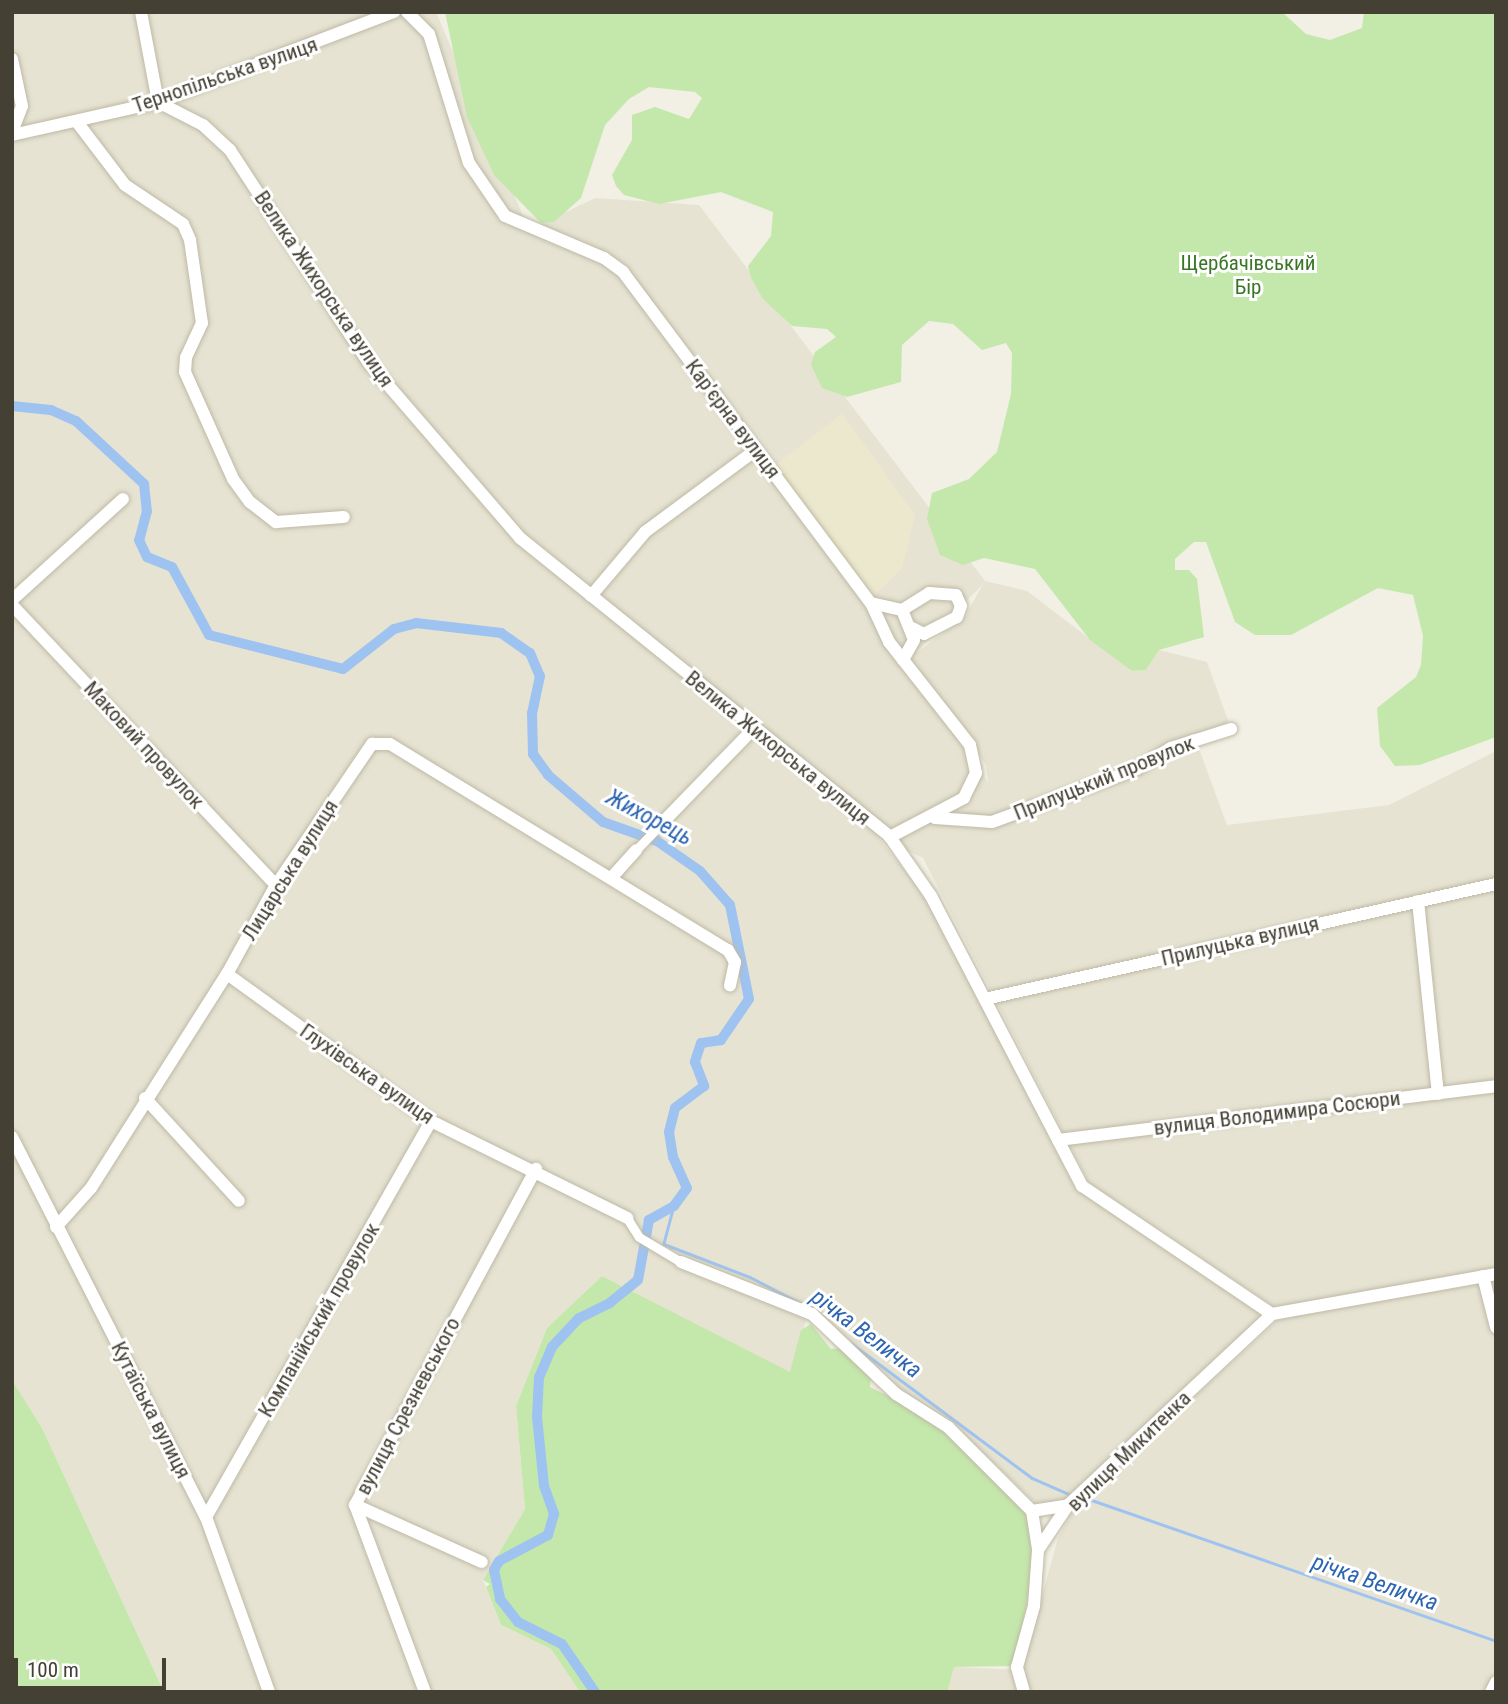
<!DOCTYPE html>
<meta charset="utf-8">
<style>
body{margin:0}
#map{position:relative;width:1508px;height:1704px;overflow:hidden;background:#f2f0e4;font-family:"Roboto Condensed",sans-serif}
div>[style]{position:absolute}
.residential>*{inset:0;background:#e6e3d2}
.education>*{inset:0;background:#ece8cd}
.green>*{inset:0;background:#c4e8ab}
.stream>*{height:2.5px;margin:-1.25px;padding:0 1.25px;transform-origin:1.25px;border-radius:1.25px;background:#9ec3f1}
.canal>*{height:10px;margin:-5px;padding:0 5px;transform-origin:5px;border-radius:5px;background:#9ec3f1}
.roads{filter:drop-shadow(0 0 2px #beb9a6) drop-shadow(0 0 2px #beb9a6)}
.pedestrian>*{height:9px;margin:-4.5px;padding:0 4.5px;transform-origin:4.5px;border-radius:4.5px;background:#fff}
.minor>*{height:12px;margin:-6px;padding:0 6px;transform-origin:6px;border-radius:6px;background:#fff}
span{translate:-50% -50%;white-space:nowrap;text-align:center;line-height:1.15;-webkit-text-stroke:6px #fff;paint-order:stroke}
.street-label{font-size:21px;color:#444034}
.park-label{font-size:21px;color:#397727}
.water-label{font-size:23px;color:#2c65b1;font-style:italic}
.frame{position:absolute;inset:0;border:14px solid #444034;pointer-events:none}
.scale{position:absolute;left:14px;top:1658px;width:152px;height:32px;box-sizing:border-box;border:4px solid #444034;border-top:0;padding-left:9px;font-size:21px;line-height:24px;white-space:nowrap;color:#444034;-webkit-text-stroke:5px #fff;paint-order:stroke}
</style>
<div id="map">
<div class="residential">
<div style="clip-path:polygon(evenodd,12px 12px,436px 12px,529px 230px,595px 198px,699px 205px,985px 581px,1027px 591px,1132px 671px,1146px 670px,1159px 650px,1207px 662px,1229px 723px,1194px 735px,1227px 825px,1389px 805px,1496px 751px,1496px 1670px,1485px 1692px,946px 1692px,954px 1667px,1022px 1670px,1058px 1538px,1074px 1508px,1277px 1321px,1274px 1307px,1089px 1183px,923px 858px,878px 837px,928px 900px,1063px 1163px,1085px 1192px,1260px 1310px,1257px 1322px,1067px 1502px,1037px 1504px,959px 1430px,895px 1389px,807px 1317px,790px 1373px,602px 1276px,547px 1328px,516px 1406px,525px 1509px,483px 1580px,501px 1625px,551px 1649px,580px 1692px,164px 1692px,42px 1428px,12px 1380px,12px 12px,983px 584px,965px 617px,916px 653px,983px 584px,12px 12px,921px 674px,986px 765px,988px 782px,921px 674px)"></div>
</div>
<div class="education">
<div style="clip-path:polygon(842px 414px,915px 515px,902px 568px,873px 597px,774px 466px)"></div>
</div>
<div class="green">
<div style="clip-path:polygon(445px 12px,1282px 12px,1306px 34px,1330px 40px,1362px 28px,1364px 12px,1496px 12px,1496px 737px,1420px 765px,1395px 766px,1380px 746px,1377px 708px,1416px 677px,1421px 665px,1423px 636px,1413px 595px,1378px 588px,1291px 635px,1255px 635px,1235px 622px,1206px 542px,1194px 542px,1175px 559px,1175px 570px,1189px 570px,1197px 579px,1204px 637px,1159px 650px,1146px 670px,1132px 671px,1090px 640px,1035px 569px,984px 558px,963px 565px,940px 555px,927px 519px,932px 493px,969px 479px,997px 452px,1011px 394px,1012px 353px,1006px 343px,982px 350px,953px 324px,929px 321px,902px 345px,901px 382px,847px 397px,822px 388px,811px 365px,815px 352px,836px 337px,827px 329px,792px 326px,763px 299px,751px 278px,748px 266px,771px 236px,773px 212px,721px 192px,659px 204px,624px 195px,616px 186px,612px 175px,632px 140px,632px 115px,655px 107px,689px 119px,702px 98px,695px 92px,649px 87px,629px 99px,605px 125px,581px 198px,554px 222px,541px 223px,494px 175px,467px 117px)"></div>
<div style="clip-path:polygon(602px 1276px,790px 1372px,801px 1330px,811px 1324px,831px 1349px,842px 1348px,871px 1376px,870px 1387px,949px 1427px,1028px 1506px,1038px 1550px,1014px 1666px,954px 1667px,947px 1692px,580px 1692px,551px 1649px,501px 1625px,486px 1587px,490px 1584px,483px 1580px,525px 1509px,516px 1406px,547px 1328px)"></div>
<div style="clip-path:polygon(12px 1380px,42px 1428px,164px 1692px,12px 1692px)"></div>
</div>
<div class="stream">
<div style="left:674px;top:1206px;width:39px;rotate:105deg"></div>
<div style="left:664px;top:1244px;width:92px;rotate:21deg"></div>
<div style="left:750px;top:1277px;width:59px;rotate:27.4deg"></div>
<div style="left:851px;top:1343px;width:226px;rotate:36.7deg"></div>
<div style="left:1032px;top:1478px;width:40px;rotate:23.4deg"></div>
<div style="left:1086px;top:1498px;width:434px;rotate:19.2deg"></div>
</div>
<div class="canal">
<div style="left:12px;top:406px;width:39px;rotate:6deg"></div>
<div style="left:51px;top:410px;width:27px;rotate:24deg"></div>
<div style="left:76px;top:421px;width:93px;rotate:42.8deg"></div>
<div style="left:144px;top:484px;width:27px;rotate:84deg"></div>
<div style="left:147px;top:511px;width:30px;rotate:105deg"></div>
<div style="left:139px;top:540px;width:19px;rotate:65deg"></div>
<div style="left:147px;top:557px;width:27px;rotate:22deg"></div>
<div style="left:172px;top:567px;width:77px;rotate:61.4deg"></div>
<div style="left:209px;top:635px;width:138px;rotate:14.2deg"></div>
<div style="left:343px;top:669px;width:65px;rotate:-38.1deg"></div>
<div style="left:394px;top:629px;width:23px;rotate:-15deg"></div>
<div style="left:416px;top:623px;width:86px;rotate:6.7deg"></div>
<div style="left:501px;top:633px;width:35px;rotate:35deg"></div>
<div style="left:530px;top:653px;width:25px;rotate:67deg"></div>
<div style="left:540px;top:676px;width:38px;rotate:102deg"></div>
<div style="left:532px;top:713px;width:41px;rotate:88.6deg"></div>
<div style="left:533px;top:754px;width:26px;rotate:54deg"></div>
<div style="left:548px;top:775px;width:72px;rotate:40.5deg"></div>
<div style="left:603px;top:822px;width:57px;rotate:19.4deg"></div>
<div style="left:657px;top:841px;width:52px;rotate:34.9deg"></div>
<div style="left:700px;top:871px;width:45px;rotate:48.6deg"></div>
<div style="left:730px;top:905px;width:96px;rotate:78.6deg"></div>
<div style="left:749px;top:999px;width:50px;rotate:124.3deg"></div>
<div style="left:721px;top:1040px;width:20px;rotate:171deg"></div>
<div style="left:701px;top:1043px;width:20px;rotate:108deg"></div>
<div style="left:695px;top:1062px;width:26px;rotate:69deg"></div>
<div style="left:704px;top:1086px;width:36px;rotate:143deg"></div>
<div style="left:675px;top:1108px;width:25px;rotate:104deg"></div>
<div style="left:669px;top:1132px;width:25px;rotate:81deg"></div>
<div style="left:673px;top:1157px;width:34px;rotate:66deg"></div>
<div style="left:687px;top:1188px;width:22px;rotate:126deg"></div>
<div style="left:674px;top:1206px;width:29px;rotate:151deg"></div>
<div style="left:649px;top:1220px;width:61px;rotate:100.4deg"></div>
<div style="left:638px;top:1280px;width:36px;rotate:141deg"></div>
<div style="left:610px;top:1303px;width:34px;rotate:154deg"></div>
<div style="left:579px;top:1318px;width:40px;rotate:133deg"></div>
<div style="left:552px;top:1347px;width:33px;rotate:113deg"></div>
<div style="left:539px;top:1377px;width:40px;rotate:92.9deg"></div>
<div style="left:537px;top:1417px;width:69px;rotate:84.2deg"></div>
<div style="left:544px;top:1486px;width:30px;rotate:70deg"></div>
<div style="left:554px;top:1514px;width:22px;rotate:106deg"></div>
<div style="left:548px;top:1535px;width:55px;rotate:152deg"></div>
<div style="left:499px;top:1561px;width:10px;rotate:119deg"></div>
<div style="left:494px;top:1570px;width:30px;rotate:78deg"></div>
<div style="left:500px;top:1599px;width:29px;rotate:52deg"></div>
<div style="left:518px;top:1622px;width:49px;rotate:26.6deg"></div>
<div style="left:562px;top:1644px;width:58px;rotate:55.5deg"></div>
</div>
<div class="roads">
<div class="pedestrian">
<div style="left:636px;top:850px;width:40px;rotate:-46deg"></div>
<div style="left:627px;top:1218px;width:22px;rotate:58deg"></div>
<div style="left:639px;top:1237px;width:49px;rotate:30.8deg"></div>
</div>
<div class="minor">
<div style="left:141px;top:12px;width:92px;rotate:79.3deg"></div>
<div style="left:158px;top:102px;width:51px;rotate:27.1deg"></div>
<div style="left:203px;top:125px;width:37px;rotate:43deg"></div>
<div style="left:230px;top:150px;width:254px;rotate:56.9deg"></div>
<div style="left:369px;top:363px;width:231px;rotate:49.2deg"></div>
<div style="left:520px;top:538px;width:476px;rotate:38.9deg"></div>
<div style="left:890px;top:837px;width:72px;rotate:55.2deg"></div>
<div style="left:931px;top:896px;width:327px;rotate:62.5deg"></div>
<div style="left:1082px;top:1186px;width:229px;rotate:34deg"></div>
<div style="left:1272px;top:1314px;width:228px;rotate:-10.1deg"></div>
<div style="left:407px;top:12px;width:31px;rotate:45deg"></div>
<div style="left:429px;top:34px;width:135px;rotate:72.8deg"></div>
<div style="left:469px;top:163px;width:64px;rotate:55.8deg"></div>
<div style="left:505px;top:216px;width:108px;rotate:23deg"></div>
<div style="left:604px;top:258px;width:24px;rotate:36deg"></div>
<div style="left:623px;top:272px;width:414px;rotate:53.2deg"></div>
<div style="left:871px;top:603px;width:43px;rotate:65.2deg"></div>
<div style="left:889px;top:642px;width:131px;rotate:51.8deg"></div>
<div style="left:970px;top:745px;width:29px;rotate:78deg"></div>
<div style="left:976px;top:773px;width:28px;rotate:116deg"></div>
<div style="left:964px;top:798px;width:84px;rotate:152.2deg"></div>
<div style="left:12px;top:59px;width:48px;rotate:78deg"></div>
<div style="left:22px;top:106px;width:28px;rotate:111deg"></div>
<div style="left:77px;top:122px;width:79px;rotate:52.7deg"></div>
<div style="left:125px;top:185px;width:70px;rotate:33.9deg"></div>
<div style="left:183px;top:224px;width:17px;rotate:66deg"></div>
<div style="left:190px;top:240px;width:84px;rotate:81.8deg"></div>
<div style="left:202px;top:323px;width:38px;rotate:115deg"></div>
<div style="left:186px;top:358px;width:14px;rotate:94deg"></div>
<div style="left:185px;top:372px;width:117px;rotate:65.8deg"></div>
<div style="left:233px;top:479px;width:29px;rotate:54deg"></div>
<div style="left:250px;top:502px;width:33px;rotate:38deg"></div>
<div style="left:276px;top:522px;width:68px;rotate:-4.2deg"></div>
<div style="left:12px;top:135px;width:150px;rotate:-12.7deg"></div>
<div style="left:158px;top:102px;width:253px;rotate:-20.9deg"></div>
<div style="left:591px;top:596px;width:84px;rotate:-49.8deg"></div>
<div style="left:645px;top:532px;width:138px;rotate:-36.5deg"></div>
<div style="left:12px;top:600px;width:150px;rotate:-42.3deg"></div>
<div style="left:871px;top:603px;width:32px;rotate:13deg"></div>
<div style="left:902px;top:610px;width:32px;rotate:-32deg"></div>
<div style="left:929px;top:593px;width:27px;rotate:4deg"></div>
<div style="left:956px;top:595px;width:12px;rotate:66deg"></div>
<div style="left:961px;top:606px;width:12px;rotate:110deg"></div>
<div style="left:957px;top:617px;width:37px;rotate:153deg"></div>
<div style="left:924px;top:634px;width:13px;rotate:-153deg"></div>
<div style="left:12px;top:605px;width:385px;rotate:46.7deg"></div>
<div style="left:902px;top:610px;width:32px;rotate:68deg"></div>
<div style="left:914px;top:640px;width:23px;rotate:119deg"></div>
<div style="left:935px;top:818px;width:57px;rotate:4deg"></div>
<div style="left:992px;top:822px;width:154px;rotate:-20.1deg"></div>
<div style="left:1137px;top:769px;width:40px;rotate:-32deg"></div>
<div style="left:1171px;top:748px;width:63px;rotate:-17.6deg"></div>
<div style="left:664px;top:821px;width:128px;rotate:-45.9deg"></div>
<div style="left:612px;top:877px;width:36px;rotate:-48deg"></div>
<div style="left:1418px;top:901px;width:194px;rotate:84.1deg"></div>
<div style="left:227px;top:974px;width:251px;rotate:35.8deg"></div>
<div style="left:431px;top:1121px;width:219px;rotate:26.3deg"></div>
<div style="left:985px;top:999px;width:524px;rotate:-12.68deg"></div>
<div style="left:145px;top:1098px;width:139px;rotate:47.6deg"></div>
<div style="left:12px;top:1137px;width:427px;rotate:63deg"></div>
<div style="left:206px;top:1517px;width:186px;rotate:70.2deg"></div>
<div style="left:1058px;top:1140px;width:441px;rotate:-7deg"></div>
<div style="left:56px;top:1227px;width:52px;rotate:-48.1deg"></div>
<div style="left:91px;top:1188px;width:254px;rotate:-57.6deg"></div>
<div style="left:227px;top:974px;width:102px;rotate:-61.2deg"></div>
<div style="left:276px;top:885px;width:171px;rotate:-55.8deg"></div>
<div style="left:372px;top:744px;width:18px"></div>
<div style="left:390px;top:744px;width:396px;rotate:31.4deg"></div>
<div style="left:728px;top:950px;width:14px;rotate:60deg"></div>
<div style="left:735px;top:962px;width:24px;rotate:102deg"></div>
<div style="left:681px;top:1262px;width:141px;rotate:21.7deg"></div>
<div style="left:812px;top:1314px;width:116px;rotate:43.6deg"></div>
<div style="left:896px;top:1394px;width:62px;rotate:32.4deg"></div>
<div style="left:948px;top:1427px;width:119px;rotate:45deg"></div>
<div style="left:1032px;top:1511px;width:36px;rotate:-9deg"></div>
<div style="left:1483px;top:1276px;width:53px;rotate:75.7deg"></div>
<div style="left:355px;top:1505px;width:139px;rotate:24.2deg"></div>
<div style="left:1032px;top:1511px;width:39px;rotate:81deg"></div>
<div style="left:206px;top:1517px;width:455px;rotate:-60.4deg"></div>
<div style="left:425px;top:1692px;width:200px;rotate:-110.5deg"></div>
<div style="left:355px;top:1505px;width:382px;rotate:-61.7deg"></div>
<div style="left:1024px;top:1692px;width:26px;rotate:-106deg"></div>
<div style="left:1017px;top:1667px;width:63px;rotate:-74.4deg"></div>
<div style="left:1034px;top:1606px;width:56px;rotate:-85.9deg"></div>
<div style="left:1038px;top:1550px;width:54px;rotate:-56.3deg"></div>
<div style="left:1068px;top:1505px;width:279px;rotate:-43.1deg"></div>
<div style="left:1491px;top:1692px;width:11px;rotate:-63deg"></div>
</div>
</div>
<div class="street-label">
<span style="left:225px;top:75px;rotate:-19deg">Тернопільська вулиця</span>
<span style="left:324px;top:289px;rotate:56deg">Велика Жихорська вулиця</span>
<span style="left:733px;top:419px;rotate:53deg">Кар’єрна вулиця</span>
<span style="left:144px;top:745px;rotate:47deg">Маковий провулок</span>
<span style="left:778px;top:748px;rotate:39deg">Велика Жихорська вулиця</span>
<span style="left:1104px;top:778px;rotate:-22deg">Прилуцький провулок</span>
<span style="left:290px;top:870px;rotate:-58deg">Лицарська вулиця</span>
<span style="left:1240px;top:941px;rotate:-13deg">Прилуцька вулиця</span>
<span style="left:367px;top:1074px;rotate:35deg">Глухівська вулиця</span>
<span style="left:1277px;top:1113px;rotate:-7deg">вулиця Володимира Сосюри</span>
<span style="left:319px;top:1320px;rotate:-60deg">Компанійський провулок</span>
<span style="left:408px;top:1406px;rotate:-62deg">вулиця Срезневського</span>
<span style="left:151px;top:1410px;rotate:63deg">Кутаїська вулиця</span>
<span style="left:1129px;top:1451px;rotate:-44deg">вулиця Микитенка</span>
</div>
<div class="park-label">
<span style="left:1248px;top:275px">Щербачівський<br>Бір</span>
</div>
<div class="water-label">
<span style="left:649px;top:818px;rotate:28deg">Жихорець</span>
<span style="left:866px;top:1334px;rotate:37deg">річка Величка</span>
<span style="left:1375px;top:1583px;rotate:19deg">річка Величка</span>
</div>
<div class="frame"></div>
<div class="scale">100 m</div>
</div>
